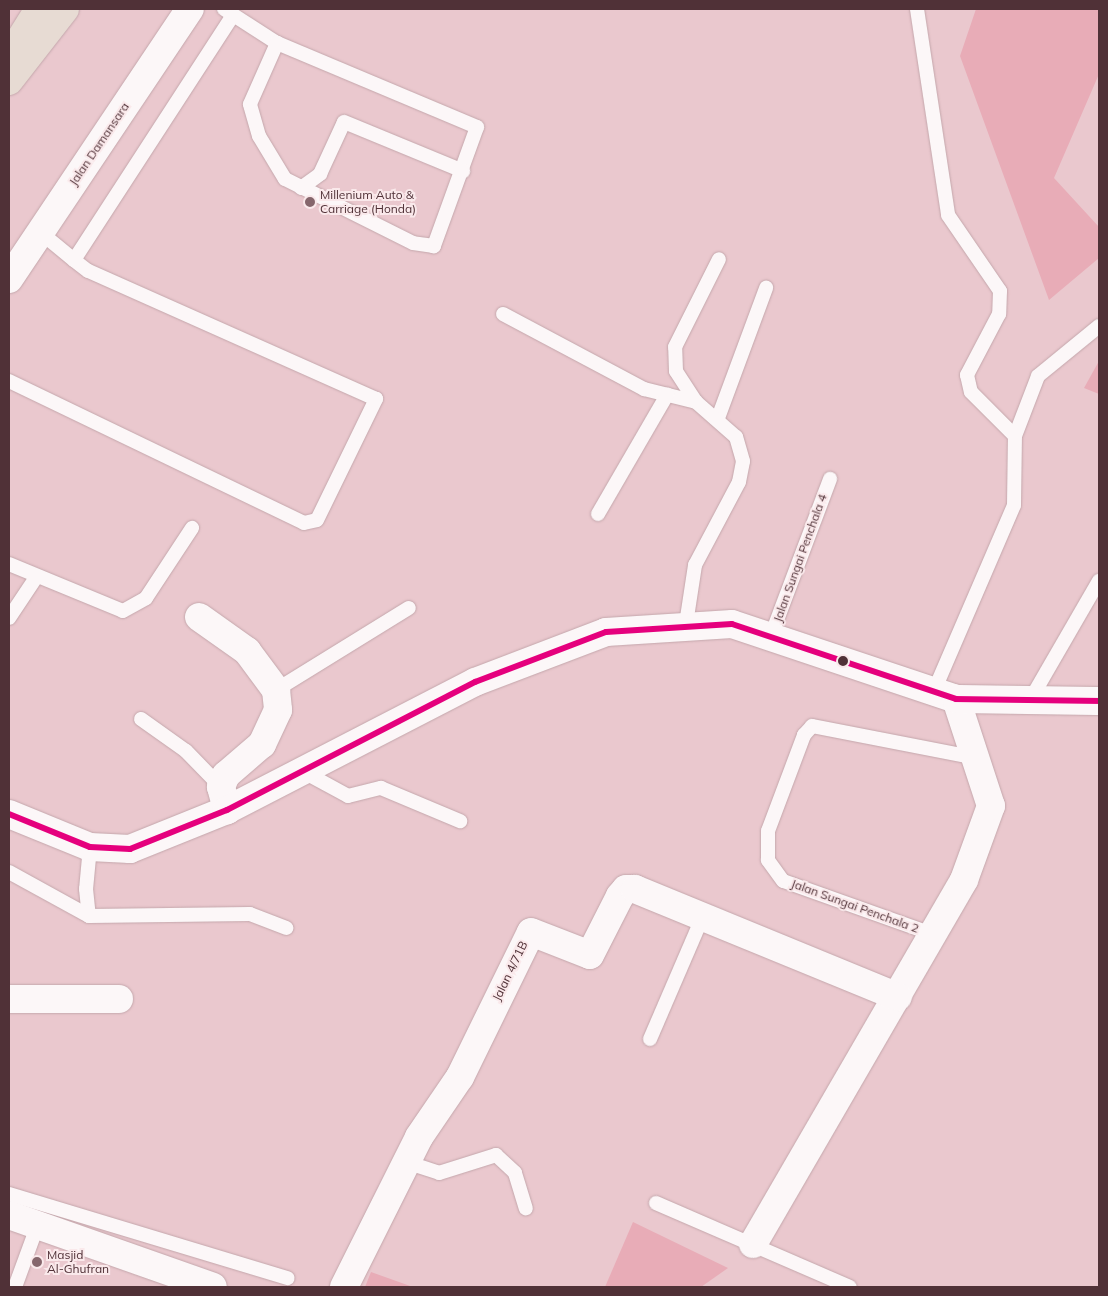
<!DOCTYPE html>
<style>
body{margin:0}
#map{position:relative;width:1108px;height:1296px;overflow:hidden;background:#eac8ce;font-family:Mulish,sans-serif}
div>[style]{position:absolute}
.green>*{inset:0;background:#e8acb7}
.roads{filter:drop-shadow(0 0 1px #c4a7ac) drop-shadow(0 0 1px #c4a7ac)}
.lane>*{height:14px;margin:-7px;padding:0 7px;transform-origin:7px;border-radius:7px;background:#fcf7f8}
.street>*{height:28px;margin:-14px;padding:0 14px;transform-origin:14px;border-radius:14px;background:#fcf7f8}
.secondary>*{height:28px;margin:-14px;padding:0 14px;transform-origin:14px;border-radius:14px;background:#fcf7f8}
.highway>*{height:28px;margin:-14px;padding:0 14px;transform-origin:14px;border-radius:14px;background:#e7dbd3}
.bus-1>*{height:6px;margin:-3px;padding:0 3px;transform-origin:3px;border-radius:3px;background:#e5007d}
.dots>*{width:14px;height:14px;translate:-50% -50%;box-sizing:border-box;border:2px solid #fae9eb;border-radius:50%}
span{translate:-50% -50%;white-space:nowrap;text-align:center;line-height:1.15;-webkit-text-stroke:4px #fae9eb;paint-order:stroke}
.street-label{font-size:12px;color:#503137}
.poi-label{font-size:12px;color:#503137}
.left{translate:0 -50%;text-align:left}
.frame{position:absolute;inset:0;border:10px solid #503137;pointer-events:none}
</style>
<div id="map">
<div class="green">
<div style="clip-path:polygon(976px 9px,1099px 9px,1099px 74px,1054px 178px,1099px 227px,1099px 258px,1049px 300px,960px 56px)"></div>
<div style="clip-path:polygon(1099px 361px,1099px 394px,1084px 388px)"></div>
<div style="clip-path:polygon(633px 1222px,728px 1268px,701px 1287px,605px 1287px)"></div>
<div style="clip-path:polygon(371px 1272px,413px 1287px,365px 1287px)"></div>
</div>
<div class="roads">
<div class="lane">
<div style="left:224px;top:9px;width:63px;rotate:32.7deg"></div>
<div style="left:277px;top:43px;width:217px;rotate:22.8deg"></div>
<div style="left:477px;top:127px;width:127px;rotate:109.9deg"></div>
<div style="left:434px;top:246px;width:21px;rotate:-172deg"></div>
<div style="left:413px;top:243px;width:143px;rotate:-153.4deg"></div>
<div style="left:285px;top:179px;width:50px;rotate:-121.2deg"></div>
<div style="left:259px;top:136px;width:33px;rotate:-106deg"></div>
<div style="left:250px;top:104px;width:67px;rotate:-66.1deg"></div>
<div style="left:917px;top:9px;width:208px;rotate:81.4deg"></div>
<div style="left:948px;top:215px;width:92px;rotate:55.6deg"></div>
<div style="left:1000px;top:291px;width:23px;rotate:92deg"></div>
<div style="left:999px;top:314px;width:69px;rotate:117.7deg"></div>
<div style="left:967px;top:375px;width:17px;rotate:77deg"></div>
<div style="left:971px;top:392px;width:62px;rotate:45deg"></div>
<div style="left:301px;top:188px;width:24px;rotate:-36deg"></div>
<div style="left:320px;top:174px;width:57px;rotate:-65.2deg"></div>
<div style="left:344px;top:122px;width:129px;rotate:22.4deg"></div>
<div style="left:40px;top:232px;width:44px;rotate:39.5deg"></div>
<div style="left:74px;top:260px;width:292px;rotate:-57deg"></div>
<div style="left:503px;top:314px;width:160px;rotate:28deg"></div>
<div style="left:644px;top:389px;width:54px;rotate:14deg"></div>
<div style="left:9px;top:381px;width:327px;rotate:25.7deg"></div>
<div style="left:304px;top:523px;width:13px;rotate:-13deg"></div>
<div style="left:317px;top:520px;width:135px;rotate:-64deg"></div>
<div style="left:376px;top:399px;width:315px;rotate:-156deg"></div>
<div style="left:88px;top:271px;width:18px;rotate:-142deg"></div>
<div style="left:718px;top:418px;width:139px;rotate:-69.7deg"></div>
<div style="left:598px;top:514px;width:138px;rotate:-59.9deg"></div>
<div style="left:9px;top:564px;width:123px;rotate:22.4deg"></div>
<div style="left:123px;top:611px;width:26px;rotate:-29deg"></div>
<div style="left:146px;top:598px;width:84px;rotate:-56.7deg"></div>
<div style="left:9px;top:618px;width:50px;rotate:-56.3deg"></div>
<div style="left:686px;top:624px;width:60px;rotate:-81.3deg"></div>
<div style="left:695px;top:565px;width:94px;rotate:-62.1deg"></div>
<div style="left:739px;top:482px;width:21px;rotate:-79deg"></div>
<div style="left:743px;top:461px;width:25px;rotate:-106deg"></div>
<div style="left:736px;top:437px;width:53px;rotate:-138.8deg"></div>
<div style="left:696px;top:402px;width:37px;rotate:-123deg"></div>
<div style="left:676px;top:371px;width:24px;rotate:-92deg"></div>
<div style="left:675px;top:347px;width:98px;rotate:-63.4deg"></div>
<div style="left:771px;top:636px;width:168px;rotate:-69.4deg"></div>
<div style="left:276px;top:690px;width:156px;rotate:-31.7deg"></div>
<div style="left:934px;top:691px;width:202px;rotate:-66.7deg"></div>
<div style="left:1014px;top:505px;width:69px;rotate:-89.2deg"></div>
<div style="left:1015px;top:436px;width:64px;rotate:-69deg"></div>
<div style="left:1038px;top:376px;width:79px;rotate:-39.3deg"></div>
<div style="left:1029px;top:702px;width:140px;rotate:-60deg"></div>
<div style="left:141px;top:719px;width:55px;rotate:35.4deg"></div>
<div style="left:186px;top:751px;width:50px;rotate:45.8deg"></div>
<div style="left:304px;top:772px;width:50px;rotate:28.6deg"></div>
<div style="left:348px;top:796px;width:34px;rotate:-14deg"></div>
<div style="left:381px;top:788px;width:86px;rotate:22.7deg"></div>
<div style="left:90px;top:847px;width:42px;rotate:95.4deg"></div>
<div style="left:86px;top:889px;width:27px;rotate:84deg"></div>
<div style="left:89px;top:916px;width:161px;rotate:-0.7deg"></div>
<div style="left:250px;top:914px;width:39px;rotate:21deg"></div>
<div style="left:9px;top:872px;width:91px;rotate:28.8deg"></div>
<div style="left:935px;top:935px;width:161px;rotate:-160.4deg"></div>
<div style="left:783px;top:881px;width:26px;rotate:-126deg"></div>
<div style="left:768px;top:860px;width:29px;rotate:-90deg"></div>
<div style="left:768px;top:831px;width:103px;rotate:-69.4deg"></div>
<div style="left:804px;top:735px;width:12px;rotate:-48deg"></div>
<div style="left:812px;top:726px;width:168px;rotate:11deg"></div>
<div style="left:650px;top:1039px;width:134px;rotate:-66.7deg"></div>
<div style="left:406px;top:1162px;width:35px;rotate:18deg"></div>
<div style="left:439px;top:1173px;width:60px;rotate:-17.5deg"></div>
<div style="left:496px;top:1155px;width:26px;rotate:43deg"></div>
<div style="left:515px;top:1173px;width:37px;rotate:73deg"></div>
<div style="left:9px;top:1194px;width:291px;rotate:16.8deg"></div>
<div style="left:656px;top:1203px;width:211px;rotate:23.4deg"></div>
<div style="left:15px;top:1287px;width:64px;rotate:-69.9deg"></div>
</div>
<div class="street">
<div style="left:199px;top:617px;width:59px;rotate:35.3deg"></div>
<div style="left:247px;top:651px;width:49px;rotate:53.4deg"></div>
<div style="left:276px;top:690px;width:20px;rotate:84deg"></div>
<div style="left:278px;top:710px;width:38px;rotate:115deg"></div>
<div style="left:262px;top:744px;width:48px;rotate:139.3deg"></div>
<div style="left:226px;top:775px;width:13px;rotate:113deg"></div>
<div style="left:221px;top:787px;width:24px;rotate:75deg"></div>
<div style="left:9px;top:999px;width:110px"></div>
<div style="left:9px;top:1215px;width:216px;rotate:19.4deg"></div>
<div style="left:753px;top:1244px;width:421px;rotate:-59.9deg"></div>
<div style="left:964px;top:880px;width:79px;rotate:-70deg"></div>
<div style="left:991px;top:806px;width:113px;rotate:-108.1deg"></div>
<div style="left:344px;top:1287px;width:168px;rotate:-63.4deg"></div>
<div style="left:419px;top:1137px;width:73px;rotate:-55.7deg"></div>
<div style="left:460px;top:1077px;width:161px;rotate:-63.9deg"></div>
<div style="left:531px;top:932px;width:63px;rotate:21.3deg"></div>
<div style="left:590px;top:955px;width:66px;rotate:-63deg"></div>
<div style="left:620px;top:896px;width:9px;rotate:-49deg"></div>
<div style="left:626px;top:889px;width:9px"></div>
<div style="left:635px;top:889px;width:284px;rotate:22.3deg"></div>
</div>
<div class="secondary">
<div style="left:9px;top:279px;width:325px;rotate:-56.2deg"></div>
<div style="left:9px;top:814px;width:87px;rotate:22.2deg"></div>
<div style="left:90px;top:847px;width:40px;rotate:2.9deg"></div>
<div style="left:130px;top:849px;width:105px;rotate:-21.9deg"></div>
<div style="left:227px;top:810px;width:279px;rotate:-27.3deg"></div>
<div style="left:475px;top:682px;width:140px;rotate:-20.9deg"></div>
<div style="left:606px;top:632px;width:126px;rotate:-3.6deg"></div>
<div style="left:732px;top:624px;width:236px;rotate:18.5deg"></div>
<div style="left:956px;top:699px;width:143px;rotate:0.8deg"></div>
</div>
<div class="highway">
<div style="left:12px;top:52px;width:51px;rotate:-57.9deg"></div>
<div style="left:9px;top:81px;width:91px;rotate:-52.1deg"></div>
</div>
</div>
<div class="bus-1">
<div style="left:9px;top:814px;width:87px;rotate:22.2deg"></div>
<div style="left:90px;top:847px;width:40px;rotate:2.9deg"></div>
<div style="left:130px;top:849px;width:105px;rotate:-21.9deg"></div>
<div style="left:227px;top:810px;width:279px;rotate:-27.3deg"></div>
<div style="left:475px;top:682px;width:140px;rotate:-20.9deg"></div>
<div style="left:606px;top:632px;width:126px;rotate:-3.6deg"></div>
<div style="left:732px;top:624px;width:236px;rotate:18.5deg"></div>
<div style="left:956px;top:699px;width:143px;rotate:0.8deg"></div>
</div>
<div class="dots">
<div style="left:310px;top:202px;background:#86666c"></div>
<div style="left:843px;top:661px;background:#503137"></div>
<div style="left:37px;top:1262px;background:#86666c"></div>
</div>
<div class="street-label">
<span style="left:99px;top:144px;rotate:-56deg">Jalan Damansara</span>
<span style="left:800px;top:558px;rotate:-70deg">Jalan Sungai Penchala 4</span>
<span style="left:855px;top:906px;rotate:20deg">Jalan Sungai Penchala 2</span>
<span style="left:510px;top:971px;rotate:-64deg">Jalan 4/71B</span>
</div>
<div class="poi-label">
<span class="left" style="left:320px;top:202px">Millenium Auto &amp;<br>Carriage (Honda)</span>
<span class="left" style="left:47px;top:1262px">Masjid<br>Al-Ghufran</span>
</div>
<div class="frame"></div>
</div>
